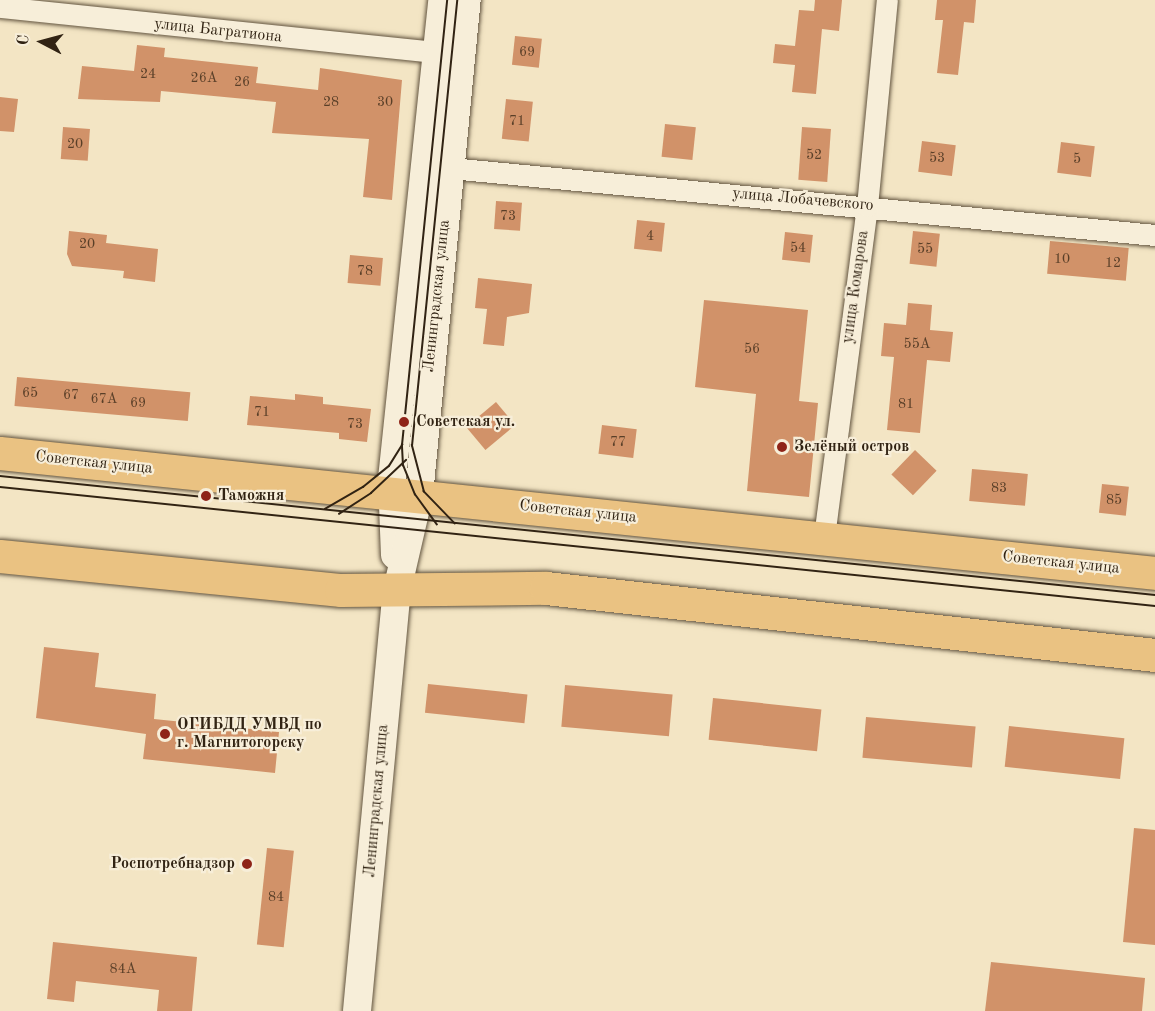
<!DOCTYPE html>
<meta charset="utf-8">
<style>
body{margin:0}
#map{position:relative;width:1155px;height:1011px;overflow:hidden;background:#f3e5c4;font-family:"Old Standard TT",serif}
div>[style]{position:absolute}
.building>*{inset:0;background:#d19269;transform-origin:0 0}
.roads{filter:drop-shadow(0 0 2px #62543f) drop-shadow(0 0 2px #62543f)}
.street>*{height:21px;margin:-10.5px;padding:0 10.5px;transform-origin:10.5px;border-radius:10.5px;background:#f7eed9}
.secondary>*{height:28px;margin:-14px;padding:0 14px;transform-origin:14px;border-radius:14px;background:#f7eed9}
.primary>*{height:33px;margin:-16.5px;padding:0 16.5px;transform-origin:16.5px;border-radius:16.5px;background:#eac282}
.tram>*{height:1.5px;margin:-0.75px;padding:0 0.75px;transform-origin:0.75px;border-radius:0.75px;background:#312313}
.dots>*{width:16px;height:16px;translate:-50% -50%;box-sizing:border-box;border:3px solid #f7eed9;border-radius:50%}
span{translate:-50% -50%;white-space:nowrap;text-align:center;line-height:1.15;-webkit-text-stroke:4.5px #f7eed9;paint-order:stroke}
.number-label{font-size:14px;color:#593f28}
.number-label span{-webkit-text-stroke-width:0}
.street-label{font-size:16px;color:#312313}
.poi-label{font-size:16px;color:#312313;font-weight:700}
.left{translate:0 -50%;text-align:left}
.right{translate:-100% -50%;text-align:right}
.north{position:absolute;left:12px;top:12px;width:60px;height:60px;-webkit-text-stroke:4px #f7eed9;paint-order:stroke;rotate:276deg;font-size:16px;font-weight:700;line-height:24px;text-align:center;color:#312313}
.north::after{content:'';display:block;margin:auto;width:21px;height:27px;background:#312313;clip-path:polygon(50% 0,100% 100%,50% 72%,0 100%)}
</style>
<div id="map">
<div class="building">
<div style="clip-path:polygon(815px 0,842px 0,839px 31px,822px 29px,816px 94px,792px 92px,795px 65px,773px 63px,775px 44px,795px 46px,799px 10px,814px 11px)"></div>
<div style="clip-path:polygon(937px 0,976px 0,974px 23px,964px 22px,958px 75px,937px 73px,943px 20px,935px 20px)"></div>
<div style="left:515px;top:36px;width:27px;height:29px;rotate:6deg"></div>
<div style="clip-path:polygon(137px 45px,165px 48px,164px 57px,258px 67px,256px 83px,318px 90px,320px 68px,402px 80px,392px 200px,363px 197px,369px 139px,272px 133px,276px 102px,161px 91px,160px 102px,78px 99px,82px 66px,134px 71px)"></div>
<div style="clip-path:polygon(0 97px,18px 99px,14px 132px,0 131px)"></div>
<div style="left:506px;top:99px;width:27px;height:40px;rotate:6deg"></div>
<div style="left:665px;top:124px;width:31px;height:33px;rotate:6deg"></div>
<div style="left:63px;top:127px;width:27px;height:32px;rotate:4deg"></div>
<div style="left:802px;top:127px;width:29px;height:53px;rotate:4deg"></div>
<div style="left:922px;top:141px;width:34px;height:31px;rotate:7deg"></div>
<div style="left:1061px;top:142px;width:34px;height:31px;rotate:7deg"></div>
<div style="left:496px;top:201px;width:26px;height:28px;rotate:4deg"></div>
<div style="left:637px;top:220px;width:28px;height:29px;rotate:6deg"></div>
<div style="clip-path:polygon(69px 231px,107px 235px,106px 243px,158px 249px,155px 282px,123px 278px,124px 271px,72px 266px,67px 254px)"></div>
<div style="left:913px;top:231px;width:27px;height:33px;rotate:6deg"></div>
<div style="left:785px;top:232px;width:28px;height:28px;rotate:6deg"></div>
<div style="left:1050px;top:241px;width:79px;height:33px;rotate:5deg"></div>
<div style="left:350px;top:255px;width:33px;height:28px;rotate:5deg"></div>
<div style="clip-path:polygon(478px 278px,532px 284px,529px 313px,507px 317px,504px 346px,483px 344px,487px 309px,475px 308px)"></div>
<div style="clip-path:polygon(704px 300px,808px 310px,799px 401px,818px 403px,809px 497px,747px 491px,756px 394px,695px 387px)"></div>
<div style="clip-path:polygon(908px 303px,932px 305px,930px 330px,953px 332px,950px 362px,927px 360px,920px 433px,887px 430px,894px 357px,881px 356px,884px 323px,906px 325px)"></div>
<div style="left:17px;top:377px;width:174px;height:29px;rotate:5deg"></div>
<div style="clip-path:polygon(295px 394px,323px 397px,323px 404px,371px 409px,367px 442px,339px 439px,339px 433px,247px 425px,250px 396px,295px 400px)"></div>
<div style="left:496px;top:402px;width:30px;height:39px;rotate:50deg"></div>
<div style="left:602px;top:425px;width:35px;height:29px;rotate:7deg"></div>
<div style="left:915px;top:450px;width:30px;height:34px;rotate:44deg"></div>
<div style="left:972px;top:469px;width:56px;height:32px;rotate:5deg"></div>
<div style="left:1102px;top:484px;width:27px;height:29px;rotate:6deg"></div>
<div style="clip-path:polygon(44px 647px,99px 653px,95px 687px,156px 694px,154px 719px,279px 732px,275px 773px,143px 759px,146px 734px,36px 718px)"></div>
<div style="left:428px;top:684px;width:100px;height:29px;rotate:6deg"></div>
<div style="left:565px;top:685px;width:108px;height:42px;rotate:5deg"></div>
<div style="left:713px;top:698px;width:109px;height:42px;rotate:6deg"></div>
<div style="left:866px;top:717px;width:110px;height:41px;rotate:5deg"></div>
<div style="left:1009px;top:726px;width:116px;height:41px;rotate:6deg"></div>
<div style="clip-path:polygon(1134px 828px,1155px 830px,1155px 945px,1123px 942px)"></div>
<div style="left:267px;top:848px;width:27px;height:97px;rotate:6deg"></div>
<div style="clip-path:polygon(53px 942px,197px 957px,192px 1011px,157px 1011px,159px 990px,76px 981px,74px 1002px,47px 999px)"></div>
<div style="clip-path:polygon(991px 962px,1145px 978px,1142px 1011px,985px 1011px)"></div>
</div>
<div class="roads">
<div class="street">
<div style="left:0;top:7px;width:439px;rotate:5.9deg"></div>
<div style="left:450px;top:168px;width:708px;rotate:5.43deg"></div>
<div style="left:824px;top:537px;width:334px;rotate:-82.6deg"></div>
<div style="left:867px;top:206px;width:207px;rotate:-84.5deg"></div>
</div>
<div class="secondary">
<div style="left:395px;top:555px;width:76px;rotate:-92.3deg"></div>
<div style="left:392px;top:479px;width:482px;rotate:-84deg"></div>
<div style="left:357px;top:1011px;width:423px;rotate:-84.6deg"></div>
<div style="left:397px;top:590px;width:98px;rotate:-77deg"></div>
<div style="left:419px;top:495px;width:497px;rotate:-84.5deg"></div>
</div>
<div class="primary">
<div style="left:0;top:453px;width:1161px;rotate:5.93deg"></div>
<div style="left:0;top:556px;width:343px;rotate:5.7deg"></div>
<div style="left:341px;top:590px;width:205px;rotate:-0.6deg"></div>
<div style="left:546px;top:588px;width:613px;rotate:6.28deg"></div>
</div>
</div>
<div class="tram">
<div style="left:0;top:476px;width:1161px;rotate:5.88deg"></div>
<div style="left:0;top:487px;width:1161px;rotate:5.88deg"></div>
<div style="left:325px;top:509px;width:44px;rotate:-30.1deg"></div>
<div style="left:363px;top:487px;width:33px;rotate:-39deg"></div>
<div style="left:389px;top:466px;width:25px;rotate:-58deg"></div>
<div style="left:339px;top:514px;width:38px;rotate:-33deg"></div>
<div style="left:371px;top:493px;width:48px;rotate:-43.3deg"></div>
<div style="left:455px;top:524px;width:45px;rotate:-134.1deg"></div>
<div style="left:424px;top:492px;width:48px;rotate:-104.6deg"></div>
<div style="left:412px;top:446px;width:448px;rotate:-84.2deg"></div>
<div style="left:437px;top:525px;width:37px;rotate:-126deg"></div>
<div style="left:415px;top:495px;width:31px;rotate:-112deg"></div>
<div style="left:403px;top:466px;width:21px;rotate:-93deg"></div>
<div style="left:402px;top:445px;width:447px;rotate:-84.2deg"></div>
</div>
<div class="dots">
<div style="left:404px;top:422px;background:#8f2418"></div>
<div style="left:782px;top:447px;background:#8f2418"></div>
<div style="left:206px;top:496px;background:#8f2418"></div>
<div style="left:165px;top:734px;background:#8f2418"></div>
<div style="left:247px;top:864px;background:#8f2418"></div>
</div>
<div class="number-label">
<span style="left:527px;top:52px">69</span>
<span style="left:148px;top:74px">24</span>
<span style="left:204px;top:78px">26А</span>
<span style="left:242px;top:82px">26</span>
<span style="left:331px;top:102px">28</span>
<span style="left:385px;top:102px">30</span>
<span style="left:517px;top:121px">71</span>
<span style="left:75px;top:144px">20</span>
<span style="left:814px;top:155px">52</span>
<span style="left:937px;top:158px">53</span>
<span style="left:1077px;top:159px">5</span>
<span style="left:508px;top:216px">73</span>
<span style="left:650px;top:236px">4</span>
<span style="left:87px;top:244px">20</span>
<span style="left:798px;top:248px">54</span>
<span style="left:925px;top:249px">55</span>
<span style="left:1062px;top:259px">10</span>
<span style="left:1113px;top:263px">12</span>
<span style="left:365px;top:271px">78</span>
<span style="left:917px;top:344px">55А</span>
<span style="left:752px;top:349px">56</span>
<span style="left:30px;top:393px">65</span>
<span style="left:71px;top:395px">67</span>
<span style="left:104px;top:399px">67А</span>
<span style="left:138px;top:403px">69</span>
<span style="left:906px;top:404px">81</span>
<span style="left:262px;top:412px">71</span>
<span style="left:355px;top:424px">73</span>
<span style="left:618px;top:442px">77</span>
<span style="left:999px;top:488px">83</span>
<span style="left:1114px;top:500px">85</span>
<span style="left:276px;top:897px">84</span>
<span style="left:123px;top:969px">84А</span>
</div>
<div class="street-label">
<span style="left:218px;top:31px;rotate:6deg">улица Багратиона</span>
<span style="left:803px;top:200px;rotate:5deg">улица Лобачевского</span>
<span style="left:856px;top:287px;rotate:-82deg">улица Комарова</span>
<span style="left:437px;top:296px;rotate:-84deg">Ленинградская улица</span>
<span style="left:94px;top:463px;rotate:6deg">Советская улица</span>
<span style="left:578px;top:512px;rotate:6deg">Советская улица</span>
<span style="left:1061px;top:563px;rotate:6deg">Советская улица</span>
<span style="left:377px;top:801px;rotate:-85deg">Ленинградская улица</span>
</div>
<div class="poi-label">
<span class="left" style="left:416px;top:422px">Советская ул.</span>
<span class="left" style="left:794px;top:447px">Зелёный остров</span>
<span class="left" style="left:218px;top:496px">Таможня</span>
<span class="left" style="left:177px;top:734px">ОГИБДД УМВД по<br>г. Магнитогорску</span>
<span class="right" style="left:235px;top:864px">Роспотребнадзор</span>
</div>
<div class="north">С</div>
</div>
